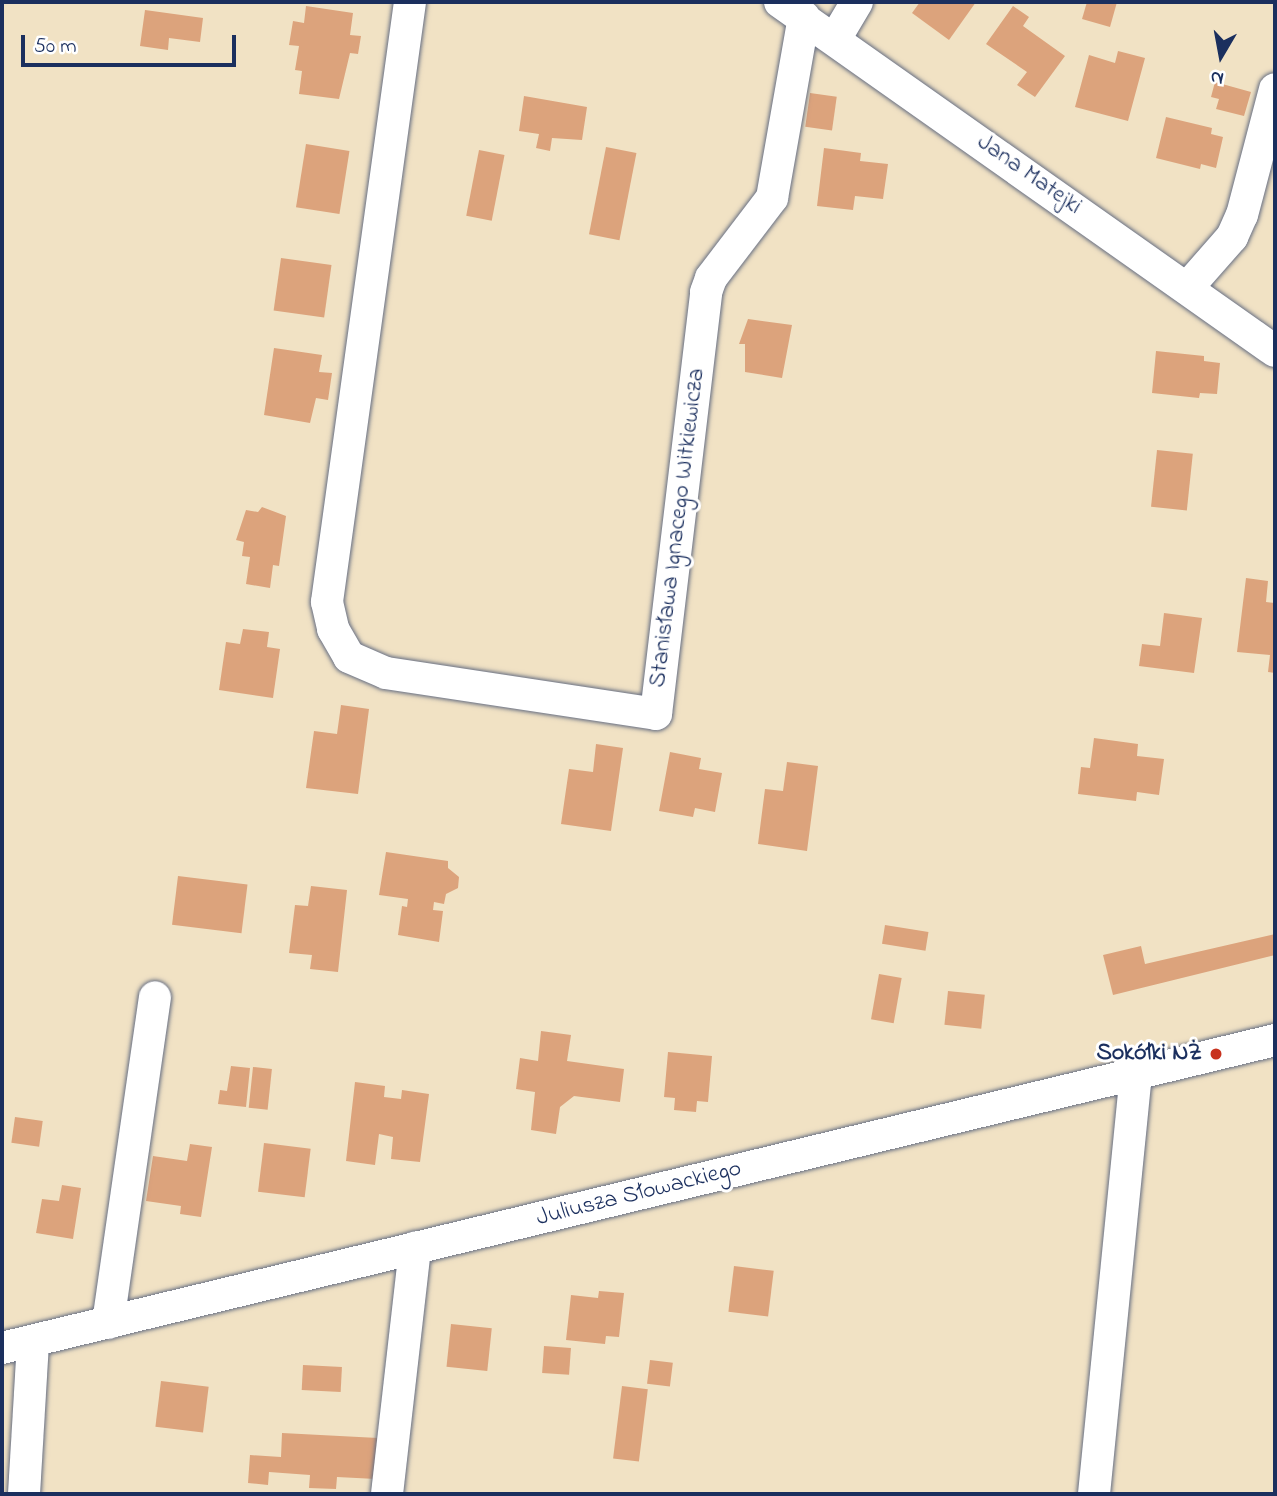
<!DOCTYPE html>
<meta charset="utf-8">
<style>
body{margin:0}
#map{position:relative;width:1277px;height:1496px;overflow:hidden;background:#f1e2c4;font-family:"Indie Flower",sans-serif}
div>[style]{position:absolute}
.building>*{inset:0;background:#dca37c;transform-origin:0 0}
.roads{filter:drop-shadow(0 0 2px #666e82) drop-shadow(0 0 2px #666e82)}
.minor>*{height:32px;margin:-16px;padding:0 16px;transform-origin:16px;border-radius:16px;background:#fff}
.dots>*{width:19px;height:19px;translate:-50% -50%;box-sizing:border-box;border:4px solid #fff;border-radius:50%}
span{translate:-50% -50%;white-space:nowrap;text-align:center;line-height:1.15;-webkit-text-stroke:6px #fff;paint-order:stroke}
.street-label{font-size:24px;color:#1b2f5e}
.poi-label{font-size:24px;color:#1b2f5e;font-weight:700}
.right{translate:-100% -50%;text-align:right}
.frame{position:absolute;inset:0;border:4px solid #1b2f5e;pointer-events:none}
.north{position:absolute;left:1186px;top:21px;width:70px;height:70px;-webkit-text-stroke:5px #fff;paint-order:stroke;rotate:190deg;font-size:19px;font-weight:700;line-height:28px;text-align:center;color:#1b2f5e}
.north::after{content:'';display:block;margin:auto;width:24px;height:32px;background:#1b2f5e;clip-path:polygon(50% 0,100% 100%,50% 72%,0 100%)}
.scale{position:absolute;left:21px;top:35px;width:215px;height:32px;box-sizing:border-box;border:4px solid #1b2f5e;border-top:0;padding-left:9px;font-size:21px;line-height:24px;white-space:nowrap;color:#1b2f5e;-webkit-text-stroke:5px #fff;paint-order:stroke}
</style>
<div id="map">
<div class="building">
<div style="clip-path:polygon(920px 2px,976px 2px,949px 40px,912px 13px)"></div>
<div style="clip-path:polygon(1087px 2px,1117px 2px,1110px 27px,1082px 19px)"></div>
<div style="clip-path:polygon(306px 6px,353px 13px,350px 35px,361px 36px,358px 54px,350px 53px,339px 99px,299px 94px,302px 71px,295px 70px,299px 46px,289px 45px,293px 21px,304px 23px)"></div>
<div style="clip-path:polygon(1013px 6px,1029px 17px,1023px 26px,1065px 56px,1035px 97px,1017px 85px,1027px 72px,986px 44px)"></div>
<div style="clip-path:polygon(145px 10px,203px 18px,200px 42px,169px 38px,168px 50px,140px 46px)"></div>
<div style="clip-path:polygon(1118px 51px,1145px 58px,1128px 121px,1075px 107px,1089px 55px,1115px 63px)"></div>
<div style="clip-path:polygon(1215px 82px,1251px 92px,1244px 116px,1216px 109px,1219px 99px,1211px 97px)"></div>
<div style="left:810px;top:93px;width:27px;height:34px;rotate:8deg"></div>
<div style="clip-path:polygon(524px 96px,587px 107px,582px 140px,552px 138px,550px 151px,536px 148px,539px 134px,519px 131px)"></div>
<div style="clip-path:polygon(1166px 117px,1212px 128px,1211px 134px,1223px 137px,1216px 168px,1201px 164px,1200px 169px,1156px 158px)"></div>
<div style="left:306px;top:144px;width:44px;height:64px;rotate:9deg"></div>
<div style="left:606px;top:147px;width:31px;height:89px;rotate:11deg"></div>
<div style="clip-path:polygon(824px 148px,861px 153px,860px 161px,888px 164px,883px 199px,855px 196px,853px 210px,817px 206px)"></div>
<div style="left:479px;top:150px;width:26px;height:67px;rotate:11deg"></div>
<div style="left:281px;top:258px;width:51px;height:53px;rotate:8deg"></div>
<div style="clip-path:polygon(748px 319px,792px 325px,782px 378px,745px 372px,745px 344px,739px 344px)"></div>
<div style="clip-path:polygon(274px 348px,322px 355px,319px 372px,332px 373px,328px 400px,316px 398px,310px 423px,264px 415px)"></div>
<div style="clip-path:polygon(1156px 351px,1204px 356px,1204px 361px,1220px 363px,1217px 394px,1200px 393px,1199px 398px,1152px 393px)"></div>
<div style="left:1157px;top:450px;width:36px;height:57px;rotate:6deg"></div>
<div style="clip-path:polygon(262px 507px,286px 516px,279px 566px,273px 565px,270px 588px,246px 584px,250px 557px,242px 556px,244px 542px,236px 540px,246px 510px,258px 512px)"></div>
<div style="clip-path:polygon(1246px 578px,1268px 581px,1266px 602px,1275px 603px,1275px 673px,1268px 672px,1270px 655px,1237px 652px)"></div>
<div style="clip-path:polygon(1164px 613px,1202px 618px,1194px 673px,1139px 666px,1142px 644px,1160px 646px)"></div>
<div style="clip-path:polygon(243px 629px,269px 632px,267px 647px,280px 649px,273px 698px,219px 690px,226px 642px,240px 644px)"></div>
<div style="clip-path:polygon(341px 705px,369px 709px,358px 794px,306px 788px,314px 731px,337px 734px)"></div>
<div style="clip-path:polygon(1094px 738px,1138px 744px,1137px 756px,1164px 759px,1159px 795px,1137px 792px,1136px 801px,1078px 794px,1081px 767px,1090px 768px)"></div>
<div style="clip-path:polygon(596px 744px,623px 748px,611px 831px,561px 824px,569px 769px,593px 772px)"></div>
<div style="clip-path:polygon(670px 752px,701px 758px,699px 769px,722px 773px,715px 812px,695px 808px,693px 817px,659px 811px)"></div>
<div style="clip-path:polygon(787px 762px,818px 766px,807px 851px,758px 844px,765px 789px,783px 791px)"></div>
<div style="clip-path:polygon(386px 852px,448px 861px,448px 868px,459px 877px,458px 888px,446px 894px,444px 904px,434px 902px,433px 910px,443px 911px,439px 942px,398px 935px,402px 906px,407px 907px,408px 899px,379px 895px)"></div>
<div style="left:178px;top:876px;width:70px;height:49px;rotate:7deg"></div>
<div style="clip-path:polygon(311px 886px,347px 890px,338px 972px,310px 969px,312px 955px,289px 953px,295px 905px,308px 906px)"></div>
<div style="left:885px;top:925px;width:44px;height:19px;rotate:9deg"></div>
<div style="clip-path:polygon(1275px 934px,1275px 955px,1113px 995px,1103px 955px,1141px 946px,1145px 964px)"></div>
<div style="left:879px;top:974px;width:23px;height:46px;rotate:10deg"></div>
<div style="left:948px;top:991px;width:37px;height:34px;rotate:6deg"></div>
<div style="clip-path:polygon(541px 1031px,571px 1035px,567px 1061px,624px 1069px,620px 1102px,574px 1096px,560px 1107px,556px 1134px,531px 1130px,535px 1092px,516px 1089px,520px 1058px,538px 1061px)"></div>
<div style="clip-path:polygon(668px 1052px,712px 1056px,708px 1102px,697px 1101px,696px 1112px,674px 1110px,675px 1098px,664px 1097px)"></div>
<div style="clip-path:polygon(231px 1066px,250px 1068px,246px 1107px,218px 1104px,220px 1090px,227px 1091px)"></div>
<div style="left:253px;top:1067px;width:19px;height:41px;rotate:6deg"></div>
<div style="clip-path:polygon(355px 1082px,385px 1086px,384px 1097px,401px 1099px,402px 1090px,429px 1094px,420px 1162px,391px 1159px,393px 1137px,379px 1134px,375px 1165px,346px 1161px)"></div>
<div style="left:15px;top:1117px;width:28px;height:26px;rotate:8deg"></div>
<div style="left:264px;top:1143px;width:47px;height:49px;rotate:7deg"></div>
<div style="clip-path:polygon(190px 1144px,212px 1147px,201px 1217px,180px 1214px,181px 1206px,146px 1201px,153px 1156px,187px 1161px)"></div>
<div style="clip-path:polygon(62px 1185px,81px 1188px,73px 1239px,36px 1233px,42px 1199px,59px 1201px)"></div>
<div style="left:734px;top:1266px;width:40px;height:46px;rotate:7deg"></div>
<div style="clip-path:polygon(599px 1291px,624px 1293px,619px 1337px,606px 1336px,605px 1344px,566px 1340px,571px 1295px,598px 1298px)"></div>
<div style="left:451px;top:1324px;width:41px;height:43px;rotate:6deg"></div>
<div style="left:544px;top:1346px;width:27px;height:27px;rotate:4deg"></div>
<div style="left:650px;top:1360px;width:23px;height:24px;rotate:7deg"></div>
<div style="left:303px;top:1365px;width:39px;height:25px;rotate:3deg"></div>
<div style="left:161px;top:1381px;width:48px;height:46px;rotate:7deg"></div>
<div style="left:622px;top:1386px;width:26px;height:73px;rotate:7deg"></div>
<div style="clip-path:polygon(282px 1433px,378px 1438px,376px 1479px,337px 1477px,336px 1489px,309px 1488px,310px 1475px,269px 1472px,268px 1485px,248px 1483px,250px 1455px,281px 1457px)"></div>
</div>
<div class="roads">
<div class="minor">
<div style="left:410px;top:2px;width:606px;rotate:97.88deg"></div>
<div style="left:327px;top:602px;width:28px;rotate:77deg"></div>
<div style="left:333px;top:629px;width:32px;rotate:60deg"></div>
<div style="left:349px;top:657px;width:40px;rotate:23.4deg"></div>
<div style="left:386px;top:673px;width:273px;rotate:8.6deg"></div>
<div style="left:656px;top:714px;width:425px;rotate:-83.2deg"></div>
<div style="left:706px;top:292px;width:15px;rotate:-70deg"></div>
<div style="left:711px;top:278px;width:101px;rotate:-52.7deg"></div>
<div style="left:772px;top:198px;width:184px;rotate:-80deg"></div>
<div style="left:780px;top:2px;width:606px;rotate:35.19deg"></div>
<div style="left:835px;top:39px;width:43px;rotate:-59.3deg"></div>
<div style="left:1188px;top:287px;width:67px;rotate:-48.7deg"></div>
<div style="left:1232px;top:237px;width:24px;rotate:-66deg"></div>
<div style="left:1242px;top:215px;width:130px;rotate:-75.3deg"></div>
<div style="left:108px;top:1323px;width:329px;rotate:-81.8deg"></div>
<div style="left:2px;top:1348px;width:1310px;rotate:-13.6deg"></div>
<div style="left:24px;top:1494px;width:153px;rotate:-86.6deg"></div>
<div style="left:387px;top:1494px;width:248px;rotate:-83.5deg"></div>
<div style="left:1094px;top:1494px;width:422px;rotate:-84.3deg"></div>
</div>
</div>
<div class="dots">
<div style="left:1216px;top:1054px;background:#c8321e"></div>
</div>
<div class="street-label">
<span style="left:1029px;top:175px;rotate:35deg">Jana Matejki</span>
<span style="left:678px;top:528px;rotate:-83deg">Stanisława Ignacego Witkiewicza</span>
<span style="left:639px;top:1194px;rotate:-14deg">Juliusza Słowackiego</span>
</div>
<div class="poi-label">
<span class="right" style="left:1202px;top:1054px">Sokółki NŻ</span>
</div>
<div class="frame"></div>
<div class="north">N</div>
<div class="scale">50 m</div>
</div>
